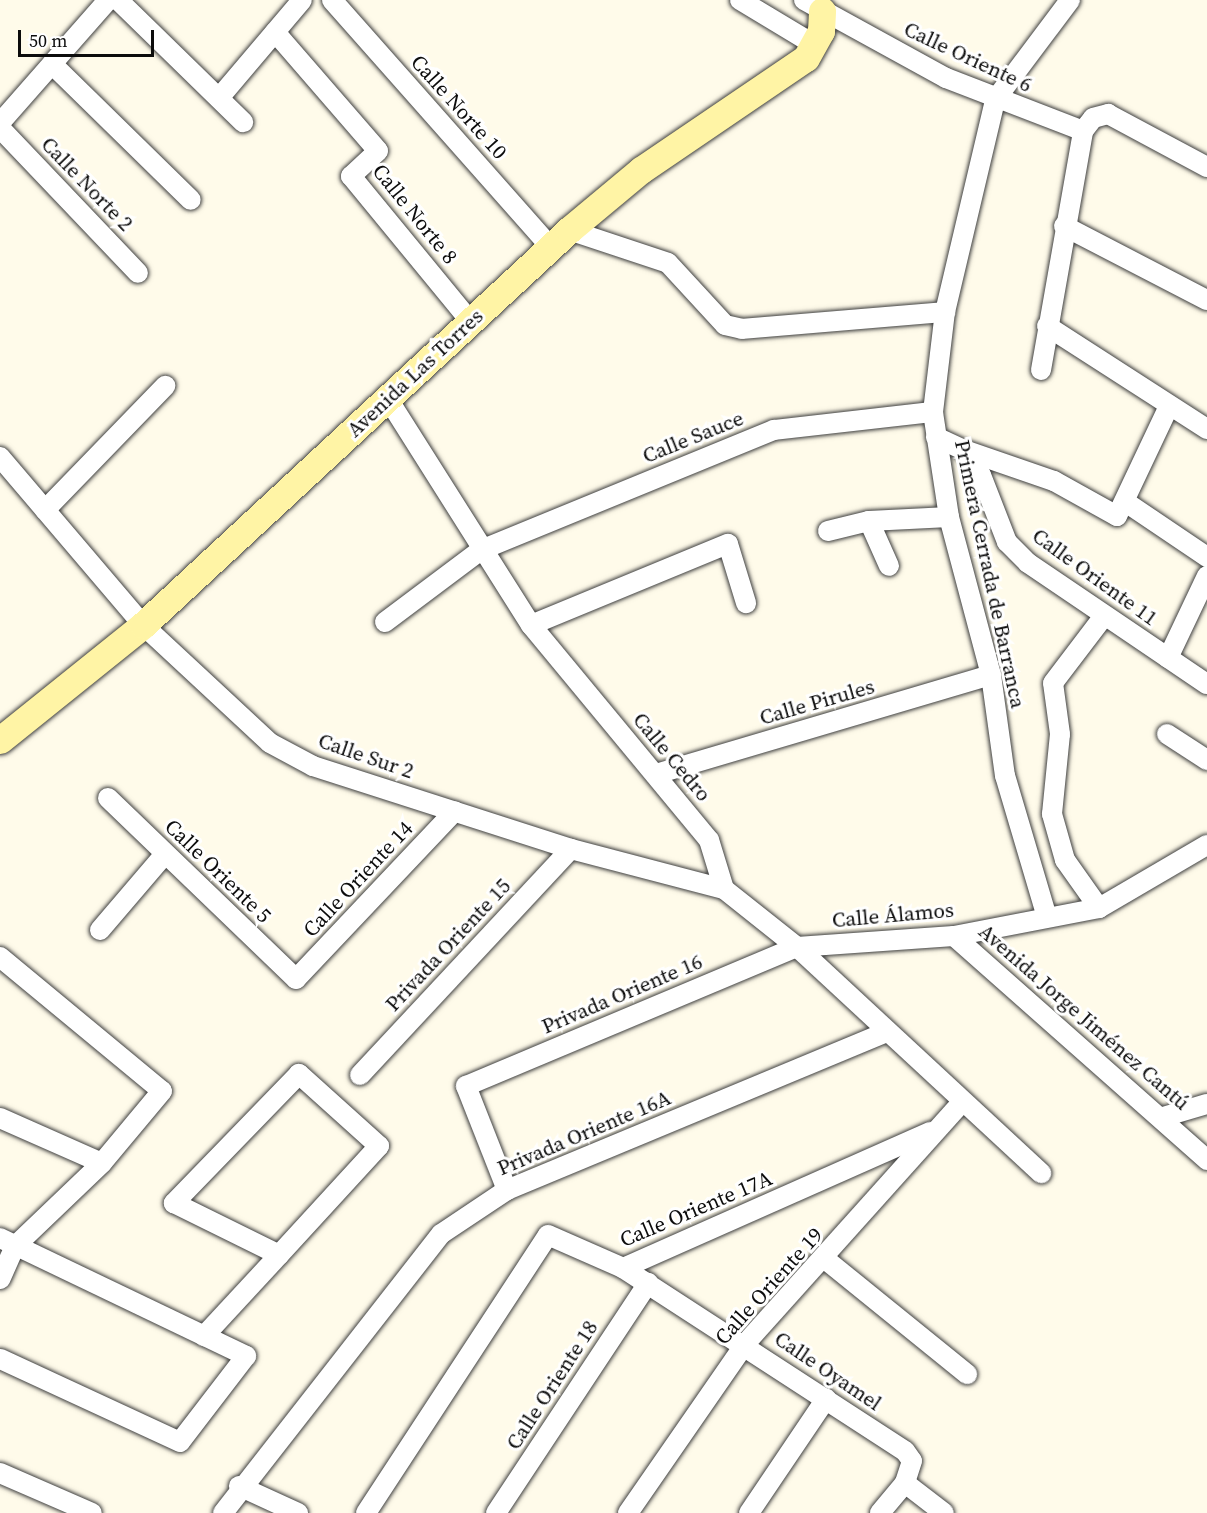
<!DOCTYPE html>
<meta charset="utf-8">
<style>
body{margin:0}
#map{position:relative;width:1207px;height:1513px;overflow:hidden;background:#fffbea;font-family:"Source Serif 4",serif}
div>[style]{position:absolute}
.roads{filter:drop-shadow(0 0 2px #3f3f3f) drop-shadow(0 0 2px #3f3f3f)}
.street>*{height:20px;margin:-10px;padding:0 10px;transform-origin:10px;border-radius:10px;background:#fff}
.secondary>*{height:27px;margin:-13.5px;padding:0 13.5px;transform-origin:13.5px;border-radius:13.5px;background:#fff4a5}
span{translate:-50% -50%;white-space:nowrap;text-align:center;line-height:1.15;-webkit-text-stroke:6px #fff;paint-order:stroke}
.street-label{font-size:21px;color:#0c0c0c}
.scale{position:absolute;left:18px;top:30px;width:136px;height:27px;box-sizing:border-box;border:3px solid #0c0c0c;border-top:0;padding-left:8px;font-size:18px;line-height:21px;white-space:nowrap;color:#0c0c0c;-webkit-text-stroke:4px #fff;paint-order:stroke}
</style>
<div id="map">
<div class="roads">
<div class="street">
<div style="left:118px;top:0;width:175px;rotate:44.3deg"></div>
<div style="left:332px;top:0;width:329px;rotate:48.5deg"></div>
<div style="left:740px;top:0;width:87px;rotate:31deg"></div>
<div style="left:804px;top:0;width:162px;rotate:28.8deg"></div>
<div style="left:946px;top:78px;width:147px;rotate:21.1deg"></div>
<div style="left:275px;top:32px;width:157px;rotate:49.1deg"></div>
<div style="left:378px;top:151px;width:37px;rotate:137deg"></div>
<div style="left:351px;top:176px;width:188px;rotate:50.6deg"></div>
<div style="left:52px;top:64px;width:194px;rotate:44.4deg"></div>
<div style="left:219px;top:98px;width:128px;rotate:-49.7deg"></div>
<div style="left:0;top:123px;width:164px;rotate:-48.7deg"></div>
<div style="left:0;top:128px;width:200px;rotate:46.4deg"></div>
<div style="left:1064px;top:226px;width:161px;rotate:27.4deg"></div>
<div style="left:569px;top:230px;width:104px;rotate:18.4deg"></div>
<div style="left:668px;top:263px;width:84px;rotate:47.4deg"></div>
<div style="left:725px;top:325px;width:17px;rotate:13deg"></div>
<div style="left:742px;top:329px;width:204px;rotate:-4.8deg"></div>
<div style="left:1047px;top:326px;width:190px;rotate:32.8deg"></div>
<div style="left:1041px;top:370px;width:243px;rotate:-80deg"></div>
<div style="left:1083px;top:131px;width:16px;rotate:-52deg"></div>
<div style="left:1093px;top:118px;width:16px;rotate:-15deg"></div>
<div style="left:1108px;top:114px;width:112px;rotate:28.2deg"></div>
<div style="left:388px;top:399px;width:267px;rotate:57.7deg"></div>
<div style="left:531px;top:625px;width:279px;rotate:50.4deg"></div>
<div style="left:709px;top:840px;width:51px;rotate:73deg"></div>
<div style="left:724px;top:889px;width:93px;rotate:38.5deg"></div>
<div style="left:797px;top:947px;width:333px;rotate:42.8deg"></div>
<div style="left:936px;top:437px;width:31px;rotate:25deg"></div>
<div style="left:964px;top:450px;width:30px;rotate:56deg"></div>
<div style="left:981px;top:475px;width:72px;rotate:68.8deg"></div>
<div style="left:1007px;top:542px;width:30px;rotate:45deg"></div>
<div style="left:1028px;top:563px;width:216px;rotate:34.1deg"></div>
<div style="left:964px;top:450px;width:95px;rotate:19deg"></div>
<div style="left:1054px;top:481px;width:72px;rotate:29.1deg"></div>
<div style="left:1117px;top:516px;width:122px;rotate:-64.7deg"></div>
<div style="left:0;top:457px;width:221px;rotate:49.6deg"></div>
<div style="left:143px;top:625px;width:173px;rotate:42.9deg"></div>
<div style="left:270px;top:743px;width:49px;rotate:28.1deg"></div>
<div style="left:313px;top:766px;width:271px;rotate:17.8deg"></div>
<div style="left:571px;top:849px;width:158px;rotate:14.7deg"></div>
<div style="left:1127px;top:503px;width:97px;rotate:34deg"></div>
<div style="left:45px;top:510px;width:173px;rotate:-45.9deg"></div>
<div style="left:869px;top:521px;width:49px;rotate:66deg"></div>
<div style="left:828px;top:531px;width:42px;rotate:-13.7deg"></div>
<div style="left:869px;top:521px;width:80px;rotate:-2.9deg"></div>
<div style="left:385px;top:622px;width:120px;rotate:-36.9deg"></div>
<div style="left:481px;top:550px;width:317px;rotate:-22.3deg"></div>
<div style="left:774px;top:430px;width:160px;rotate:-6.5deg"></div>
<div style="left:531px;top:625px;width:213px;rotate:-22.4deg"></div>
<div style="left:728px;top:544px;width:62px;rotate:73deg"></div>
<div style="left:1168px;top:658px;width:91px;rotate:-64.6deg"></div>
<div style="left:1167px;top:734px;width:48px;rotate:33deg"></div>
<div style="left:656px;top:774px;width:349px;rotate:-16.5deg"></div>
<div style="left:108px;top:798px;width:261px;rotate:43.9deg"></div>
<div style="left:296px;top:979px;width:231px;rotate:-46.6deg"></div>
<div style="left:1099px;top:908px;width:59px;rotate:-125.3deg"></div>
<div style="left:1065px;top:860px;width:48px;rotate:-105.8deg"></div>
<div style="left:1052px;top:814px;width:80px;rotate:-84.3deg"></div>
<div style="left:1060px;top:734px;width:51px;rotate:-97.8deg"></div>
<div style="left:1053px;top:683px;width:84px;rotate:-52.7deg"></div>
<div style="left:1046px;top:914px;width:144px;rotate:-106.5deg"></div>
<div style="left:1005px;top:776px;width:102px;rotate:-97.9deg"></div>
<div style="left:991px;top:675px;width:163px;rotate:-104.9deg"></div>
<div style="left:949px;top:517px;width:106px;rotate:-98.7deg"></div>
<div style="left:933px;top:412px;width:101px;rotate:-83.2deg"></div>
<div style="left:945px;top:312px;width:218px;rotate:-76.7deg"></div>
<div style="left:995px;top:100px;width:125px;rotate:-53.1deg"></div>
<div style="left:100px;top:930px;width:100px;rotate:-49.5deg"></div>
<div style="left:954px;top:936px;width:338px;rotate:41.5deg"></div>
<div style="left:0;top:957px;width:210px;rotate:39.6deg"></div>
<div style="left:162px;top:1091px;width:94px;rotate:129.8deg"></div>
<div style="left:102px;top:1163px;width:120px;rotate:136.3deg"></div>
<div style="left:15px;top:1246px;width:36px;rotate:114deg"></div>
<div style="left:360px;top:1075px;width:309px;rotate:-47deg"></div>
<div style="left:1163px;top:1117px;width:46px;rotate:-16.5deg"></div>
<div style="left:0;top:1118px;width:111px;rotate:23.8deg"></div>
<div style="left:507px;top:1190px;width:112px;rotate:-111.5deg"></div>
<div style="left:466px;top:1086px;width:359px;rotate:-22.8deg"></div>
<div style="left:797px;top:947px;width:157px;rotate:-4deg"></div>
<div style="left:954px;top:936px;width:148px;rotate:-10.9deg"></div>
<div style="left:1099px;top:908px;width:125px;rotate:-30.3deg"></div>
<div style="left:0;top:1238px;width:273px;rotate:25.6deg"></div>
<div style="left:246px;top:1356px;width:108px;rotate:127.5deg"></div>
<div style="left:180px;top:1442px;width:198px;rotate:-155.2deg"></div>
<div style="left:825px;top:1259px;width:183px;rotate:39deg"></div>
<div style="left:623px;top:1268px;width:336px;rotate:-23.9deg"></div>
<div style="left:204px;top:1336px;width:110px;rotate:-47.2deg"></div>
<div style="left:279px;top:1255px;width:148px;rotate:-47.5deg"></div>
<div style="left:379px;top:1146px;width:108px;rotate:-138deg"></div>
<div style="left:299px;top:1074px;width:180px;rotate:134.1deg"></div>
<div style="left:174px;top:1203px;width:117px;rotate:26.3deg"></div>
<div style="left:0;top:1473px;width:100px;rotate:23.5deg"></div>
<div style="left:905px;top:1483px;width:49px;rotate:37.6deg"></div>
<div style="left:239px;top:1486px;width:65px;rotate:24.6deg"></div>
<div style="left:223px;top:1513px;width:354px;rotate:-52deg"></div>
<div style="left:441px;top:1234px;width:79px;rotate:-33.7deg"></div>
<div style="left:507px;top:1190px;width:409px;rotate:-22.6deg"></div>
<div style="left:366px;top:1513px;width:332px;rotate:-56.8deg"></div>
<div style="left:548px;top:1235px;width:82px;rotate:23.7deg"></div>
<div style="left:623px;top:1268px;width:336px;rotate:33deg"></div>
<div style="left:905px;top:1451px;width:12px;rotate:55deg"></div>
<div style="left:912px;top:1461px;width:23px;rotate:108deg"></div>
<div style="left:905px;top:1483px;width:39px;rotate:130deg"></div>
<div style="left:496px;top:1513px;width:276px;rotate:-56.5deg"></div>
<div style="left:628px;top:1513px;width:206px;rotate:-55.3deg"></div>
<div style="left:745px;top:1344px;width:324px;rotate:-48.1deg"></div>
<div style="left:749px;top:1513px;width:138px;rotate:-56deg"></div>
</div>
<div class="secondary">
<div style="left:0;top:740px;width:184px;rotate:-38.8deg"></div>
<div style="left:143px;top:625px;width:581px;rotate:-42.84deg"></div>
<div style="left:569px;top:230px;width:94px;rotate:-39.8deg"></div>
<div style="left:641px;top:170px;width:199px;rotate:-34.2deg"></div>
<div style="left:806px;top:58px;width:31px;rotate:-61deg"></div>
<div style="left:821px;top:31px;width:20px;rotate:-87deg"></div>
</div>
</div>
<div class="street-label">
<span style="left:968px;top:57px;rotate:25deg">Calle Oriente 6</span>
<span style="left:459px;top:107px;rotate:48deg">Calle Norte 10</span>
<span style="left:87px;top:184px;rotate:46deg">Calle Norte 2</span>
<span style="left:415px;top:214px;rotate:51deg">Calle Norte 8</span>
<span style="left:415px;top:373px;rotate:-43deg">Avenida Las Torres</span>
<span style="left:693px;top:437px;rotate:-22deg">Calle Sauce</span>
<span style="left:990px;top:574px;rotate:78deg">Primera Cerrada de Barranca</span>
<span style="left:1095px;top:577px;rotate:36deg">Calle Oriente 11</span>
<span style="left:817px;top:702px;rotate:-16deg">Calle Pirules</span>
<span style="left:366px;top:756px;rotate:19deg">Calle Sur 2</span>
<span style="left:672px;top:757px;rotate:50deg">Calle Cedro</span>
<span style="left:218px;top:871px;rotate:44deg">Calle Oriente 5</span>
<span style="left:358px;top:879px;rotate:-47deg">Calle Oriente 14</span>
<span style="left:893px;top:915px;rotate:-5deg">Calle Álamos</span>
<span style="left:448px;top:945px;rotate:-47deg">Privada Oriente 15</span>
<span style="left:622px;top:994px;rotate:-23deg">Privada Oriente 16</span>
<span style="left:1084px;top:1017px;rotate:41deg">Avenida Jorge Jiménez Cantú</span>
<span style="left:584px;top:1133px;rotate:-23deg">Privada Oriente 16A</span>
<span style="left:696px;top:1209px;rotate:-23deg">Calle Oriente 17A</span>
<span style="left:769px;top:1286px;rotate:-48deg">Calle Oriente 19</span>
<span style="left:828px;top:1371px;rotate:34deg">Calle Oyamel</span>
<span style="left:552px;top:1385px;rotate:-57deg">Calle Oriente 18</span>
</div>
<div class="scale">50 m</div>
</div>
